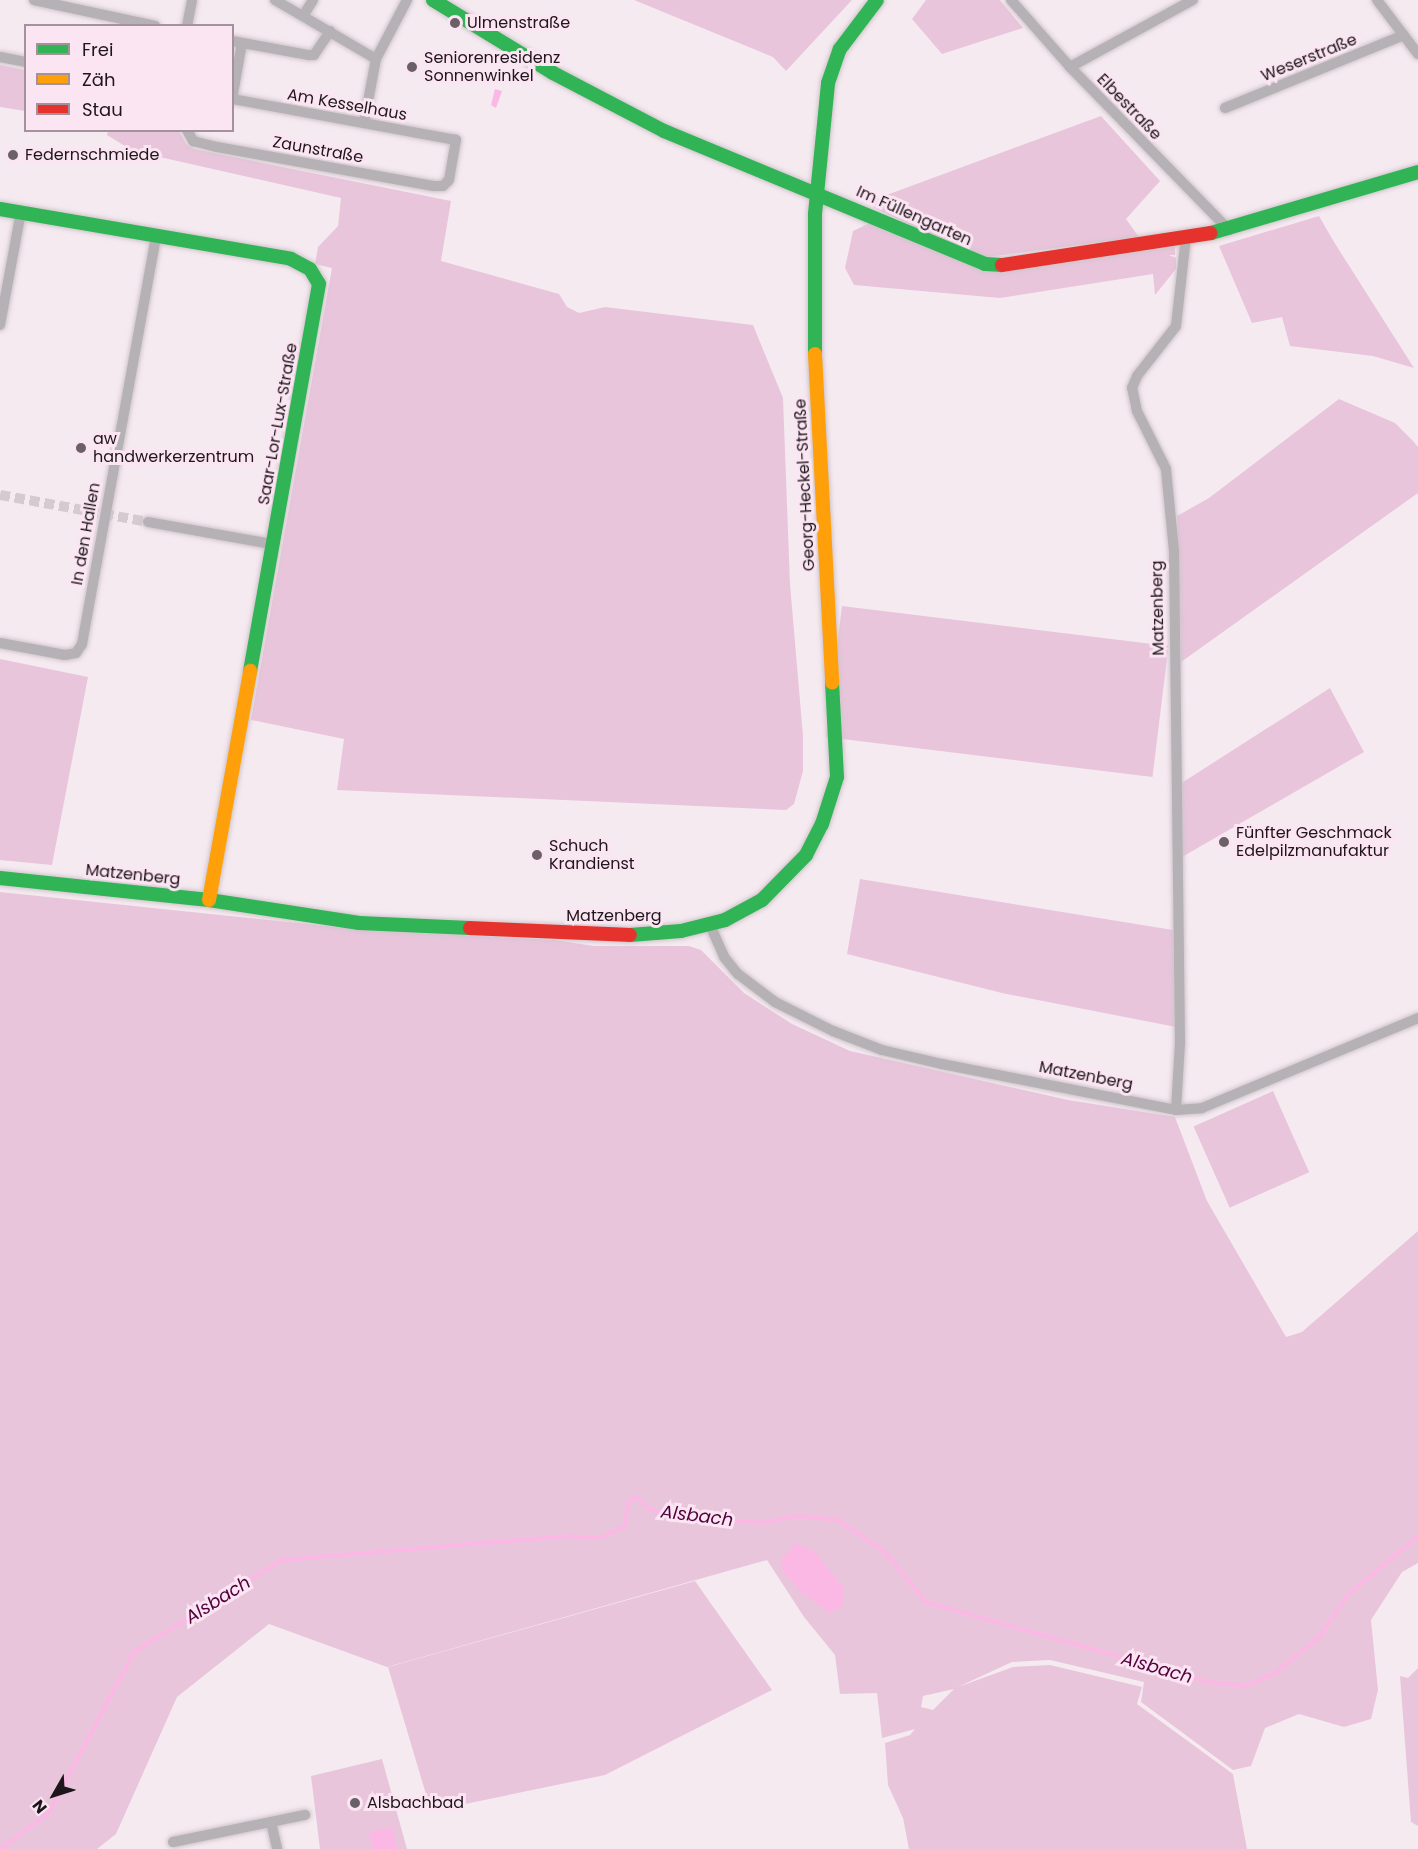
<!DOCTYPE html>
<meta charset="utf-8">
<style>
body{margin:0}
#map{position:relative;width:1418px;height:1849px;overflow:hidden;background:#f6eaf1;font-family:Poppins,sans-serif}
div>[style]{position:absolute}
.green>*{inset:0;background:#e9c5dc;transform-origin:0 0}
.water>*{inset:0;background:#fcb8e4}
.stream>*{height:4px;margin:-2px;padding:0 2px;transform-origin:2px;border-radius:2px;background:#fcb8e4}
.street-tunnel>*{height:10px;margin-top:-5px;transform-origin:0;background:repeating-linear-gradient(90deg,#d6cad1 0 10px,transparent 0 15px)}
.roads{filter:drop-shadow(0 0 2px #cec5ca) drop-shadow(0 0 2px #cec5ca)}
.street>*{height:10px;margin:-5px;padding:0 5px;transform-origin:5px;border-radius:5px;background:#b6b1b5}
.fast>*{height:14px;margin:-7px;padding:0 7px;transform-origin:7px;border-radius:7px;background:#30b455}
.slow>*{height:14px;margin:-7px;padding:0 7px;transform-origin:7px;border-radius:7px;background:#ff9f0a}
.jam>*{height:14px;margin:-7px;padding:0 7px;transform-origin:7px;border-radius:7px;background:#e5322d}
.dots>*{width:16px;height:16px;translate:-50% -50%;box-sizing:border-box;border:3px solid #fbe5f2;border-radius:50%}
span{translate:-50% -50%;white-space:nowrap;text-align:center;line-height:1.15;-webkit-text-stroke:6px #fbe5f2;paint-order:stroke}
.poi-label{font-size:16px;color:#1e161b}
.left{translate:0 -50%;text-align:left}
.street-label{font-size:16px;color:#1e161b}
.water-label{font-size:18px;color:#51003d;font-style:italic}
.legend{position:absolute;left:24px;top:24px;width:210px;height:108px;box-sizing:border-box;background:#fbe5f2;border:2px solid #a3929c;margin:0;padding:8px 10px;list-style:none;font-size:18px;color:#1e161b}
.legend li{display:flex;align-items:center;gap:12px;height:30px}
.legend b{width:30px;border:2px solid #a3929c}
.north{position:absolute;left:24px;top:1765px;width:60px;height:60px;-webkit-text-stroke:4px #fbe5f2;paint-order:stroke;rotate:231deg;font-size:16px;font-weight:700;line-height:24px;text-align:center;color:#1e161b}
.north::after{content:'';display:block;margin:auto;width:21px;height:27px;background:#1e161b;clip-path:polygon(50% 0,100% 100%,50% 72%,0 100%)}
</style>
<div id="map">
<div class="green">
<div style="clip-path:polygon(634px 0,852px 0,786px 71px,773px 57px)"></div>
<div style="clip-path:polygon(926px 0,1000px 0,1023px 28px,942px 54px,912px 19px)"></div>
<div style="clip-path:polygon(0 65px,25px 70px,25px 111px,0 107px)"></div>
<div style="clip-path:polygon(1101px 116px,1160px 181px,1126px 219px,1139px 237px,987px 257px,964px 251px,873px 207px,873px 200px)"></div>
<div style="clip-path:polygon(108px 131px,179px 131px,186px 144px,194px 149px,451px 201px,441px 261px,559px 294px,567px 307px,579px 313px,605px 307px,753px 325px,783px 398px,790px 584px,803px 736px,803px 771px,794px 804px,786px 810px,337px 790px,344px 739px,251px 720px,332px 268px,315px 264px,318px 247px,338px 226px,341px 198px,133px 151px,107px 135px)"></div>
<div style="clip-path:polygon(1319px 216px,1334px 242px,1414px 368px,1373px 356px,1290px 346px,1282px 317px,1252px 323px,1219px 246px)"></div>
<div style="clip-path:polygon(872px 222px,982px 271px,1175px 243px,1175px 255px,1169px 255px,1176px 258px,1176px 269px,1155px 295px,1153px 274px,1000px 298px,854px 285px,845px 268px,853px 231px)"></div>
<div style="clip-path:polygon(1339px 399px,1395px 423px,1413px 441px,1418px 447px,1418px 493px,1181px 662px,1177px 516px,1209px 498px)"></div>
<div style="left:842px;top:606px;width:329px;height:132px;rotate:7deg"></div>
<div style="clip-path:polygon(0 659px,88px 677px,52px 865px,0 860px)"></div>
<div style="clip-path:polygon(1330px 688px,1364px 752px,1182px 857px,1180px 784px)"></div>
<div style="clip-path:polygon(860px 879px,1173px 930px,1176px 1027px,1002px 993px,847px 954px)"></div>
<div style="clip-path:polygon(evenodd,0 892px,365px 930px,555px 940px,594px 946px,689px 946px,701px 950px,744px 993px,792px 1024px,850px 1051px,1068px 1100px,1175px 1117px,1207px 1201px,1286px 1337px,1302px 1332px,1418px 1231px,1418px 1563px,1402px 1572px,1371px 1620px,1378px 1690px,1371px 1719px,1344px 1727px,1299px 1714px,1265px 1728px,1251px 1766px,1233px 1770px,1141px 1702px,1144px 1682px,1050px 1660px,1012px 1662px,958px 1687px,1013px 1667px,1050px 1665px,1142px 1687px,1137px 1704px,1233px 1774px,1247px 1849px,909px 1849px,903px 1818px,888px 1785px,885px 1743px,910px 1735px,915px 1729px,882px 1738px,877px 1693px,840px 1694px,835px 1655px,804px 1617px,767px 1560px,387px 1667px,269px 1624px,177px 1697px,116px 1834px,97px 1849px,0 1849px,0 892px,954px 1689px,933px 1710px,921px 1707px,923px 1696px,954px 1689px)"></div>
<div style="left:1273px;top:1091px;width:89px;height:87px;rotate:66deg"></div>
<div style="clip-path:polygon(695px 1581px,772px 1690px,605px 1775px,431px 1811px,388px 1667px)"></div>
<div style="clip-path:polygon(1418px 1668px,1418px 1826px,1411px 1822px,1400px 1676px,1408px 1678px)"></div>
<div style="clip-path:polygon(382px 1759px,407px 1849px,320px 1849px,311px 1776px)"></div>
</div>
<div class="water">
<div style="clip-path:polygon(495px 89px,502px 91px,496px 108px,491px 105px)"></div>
<div style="clip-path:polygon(796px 1543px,814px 1551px,844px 1588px,843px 1605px,830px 1613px,801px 1592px,783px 1571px,780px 1561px)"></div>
<div style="clip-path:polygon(392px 1827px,397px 1849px,372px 1849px,369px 1832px)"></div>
</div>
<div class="stream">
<div style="left:0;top:1849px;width:61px;rotate:-36.3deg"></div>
<div style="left:49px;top:1813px;width:182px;rotate:-62.2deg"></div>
<div style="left:134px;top:1652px;width:174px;rotate:-31.9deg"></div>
<div style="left:282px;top:1560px;width:288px;rotate:-4.8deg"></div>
<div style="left:569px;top:1536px;width:31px;rotate:4deg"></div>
<div style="left:600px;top:1538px;width:28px;rotate:-26deg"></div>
<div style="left:625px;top:1526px;width:24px;rotate:-83deg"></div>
<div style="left:628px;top:1502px;width:9px;rotate:-36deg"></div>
<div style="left:635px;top:1497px;width:21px;rotate:39deg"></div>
<div style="left:651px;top:1510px;width:27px;rotate:10deg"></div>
<div style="left:678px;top:1515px;width:82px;rotate:5.6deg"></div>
<div style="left:760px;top:1523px;width:40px;rotate:-10deg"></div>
<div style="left:799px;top:1516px;width:39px;rotate:6deg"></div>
<div style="left:838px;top:1520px;width:58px;rotate:34.5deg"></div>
<div style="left:886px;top:1553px;width:63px;rotate:50.8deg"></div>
<div style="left:926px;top:1602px;width:293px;rotate:15.8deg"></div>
<div style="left:1208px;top:1682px;width:37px;rotate:6deg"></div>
<div style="left:1245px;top:1686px;width:33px;rotate:-23deg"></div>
<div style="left:1275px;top:1673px;width:57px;rotate:-39.3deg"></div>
<div style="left:1319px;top:1637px;width:51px;rotate:-55.4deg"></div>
<div style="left:1348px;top:1595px;width:92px;rotate:-40.1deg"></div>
</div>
<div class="street-tunnel">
<div style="left:0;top:495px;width:150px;rotate:10.3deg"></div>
</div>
<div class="roads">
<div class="street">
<div style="left:34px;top:0;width:124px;rotate:12.1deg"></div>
<div style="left:275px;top:0;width:117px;rotate:30.3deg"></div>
<div style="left:1011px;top:0;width:89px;rotate:48.6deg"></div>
<div style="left:1070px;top:67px;width:228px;rotate:45.7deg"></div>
<div style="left:1377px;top:0;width:68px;rotate:52.8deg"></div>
<div style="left:303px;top:16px;width:19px;rotate:-58deg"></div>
<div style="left:187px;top:26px;width:26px;rotate:-79deg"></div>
<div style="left:232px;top:41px;width:77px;rotate:10.4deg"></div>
<div style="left:308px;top:55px;width:6px"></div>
<div style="left:314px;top:55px;width:29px;rotate:-56deg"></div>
<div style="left:0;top:57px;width:26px;rotate:11deg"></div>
<div style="left:1070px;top:67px;width:140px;rotate:-28.6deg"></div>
<div style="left:232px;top:99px;width:57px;rotate:-79.9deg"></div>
<div style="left:1225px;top:108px;width:193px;rotate:-22.2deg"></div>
<div style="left:364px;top:123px;width:65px;rotate:-79.4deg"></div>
<div style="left:376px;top:59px;width:67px;rotate:-62.3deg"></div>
<div style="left:187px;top:130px;width:13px;rotate:61deg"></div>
<div style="left:193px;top:141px;width:25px;rotate:14deg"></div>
<div style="left:217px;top:147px;width:220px;rotate:10.2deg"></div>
<div style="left:434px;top:186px;width:9px"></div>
<div style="left:443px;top:186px;width:8px;rotate:-45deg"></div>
<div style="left:449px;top:180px;width:41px;rotate:-80.1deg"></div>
<div style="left:456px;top:140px;width:228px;rotate:-169.6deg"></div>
<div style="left:0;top:325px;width:115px;rotate:-79.5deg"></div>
<div style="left:148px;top:522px;width:126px;rotate:10.1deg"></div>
<div style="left:0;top:643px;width:66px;rotate:10.5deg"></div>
<div style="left:65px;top:655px;width:11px;rotate:-10deg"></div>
<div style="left:76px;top:653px;width:11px;rotate:-56deg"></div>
<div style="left:82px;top:644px;width:415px;rotate:-79.7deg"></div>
<div style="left:710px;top:925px;width:35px;rotate:66deg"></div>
<div style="left:724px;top:957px;width:22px;rotate:51deg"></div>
<div style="left:738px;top:974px;width:46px;rotate:37.1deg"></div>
<div style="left:775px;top:1002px;width:65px;rotate:26.6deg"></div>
<div style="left:833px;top:1031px;width:53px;rotate:21.2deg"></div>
<div style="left:882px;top:1050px;width:62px;rotate:13.1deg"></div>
<div style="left:942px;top:1064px;width:238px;rotate:11.1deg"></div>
<div style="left:1176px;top:1110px;width:26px;rotate:-4deg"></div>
<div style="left:1202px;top:1108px;width:234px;rotate:-22.6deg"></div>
<div style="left:1176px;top:1110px;width:68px;rotate:-86.6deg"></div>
<div style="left:1180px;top:1042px;width:491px;rotate:-90.7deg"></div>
<div style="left:1174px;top:551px;width:82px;rotate:-95.6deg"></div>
<div style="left:1166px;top:469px;width:65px;rotate:-116.6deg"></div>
<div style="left:1137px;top:411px;width:24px;rotate:-102deg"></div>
<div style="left:1132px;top:388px;width:13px;rotate:-67deg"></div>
<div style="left:1137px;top:376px;width:63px;rotate:-52deg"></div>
<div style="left:1176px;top:326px;width:90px;rotate:-83.6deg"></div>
<div style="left:271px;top:1822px;width:28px;rotate:77deg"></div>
<div style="left:173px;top:1842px;width:135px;rotate:-11.6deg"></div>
</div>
<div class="fast">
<div style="left:433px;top:0;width:140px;rotate:31.3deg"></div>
<div style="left:553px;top:73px;width:125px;rotate:27.6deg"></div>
<div style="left:664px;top:131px;width:347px;rotate:22.5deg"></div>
<div style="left:985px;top:264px;width:17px;rotate:3deg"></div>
<div style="left:0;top:209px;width:295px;rotate:9.7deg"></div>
<div style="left:291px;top:259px;width:21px;rotate:28deg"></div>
<div style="left:310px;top:269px;width:17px;rotate:59deg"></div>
<div style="left:319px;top:284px;width:393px;rotate:100.1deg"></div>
<div style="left:1211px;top:233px;width:216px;rotate:-16.4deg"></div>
<div style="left:815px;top:354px;width:140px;rotate:-90deg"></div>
<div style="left:815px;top:214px;width:132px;rotate:-84.3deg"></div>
<div style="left:828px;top:83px;width:36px;rotate:-71deg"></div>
<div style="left:840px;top:49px;width:61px;rotate:-52.9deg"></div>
<div style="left:0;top:878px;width:210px;rotate:6deg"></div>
<div style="left:209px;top:900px;width:152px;rotate:8.7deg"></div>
<div style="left:359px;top:923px;width:111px;rotate:2.6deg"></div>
<div style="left:630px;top:935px;width:51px;rotate:-4.5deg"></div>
<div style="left:681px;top:931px;width:45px;rotate:-14deg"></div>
<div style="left:725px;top:920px;width:42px;rotate:-28.4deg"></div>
<div style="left:762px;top:900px;width:63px;rotate:-45.6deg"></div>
<div style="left:806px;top:855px;width:35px;rotate:-63deg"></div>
<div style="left:822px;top:824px;width:49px;rotate:-72.3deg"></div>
<div style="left:837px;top:777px;width:94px;rotate:-93deg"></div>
</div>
<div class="slow">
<div style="left:815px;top:354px;width:329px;rotate:87deg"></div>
<div style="left:209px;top:900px;width:233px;rotate:-79.8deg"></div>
</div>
<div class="jam">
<div style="left:1002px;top:265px;width:211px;rotate:-8.7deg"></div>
<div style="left:470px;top:928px;width:160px;rotate:2.5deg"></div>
</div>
</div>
<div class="dots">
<div style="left:455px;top:23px;background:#6a6066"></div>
<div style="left:412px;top:67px;background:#6a6066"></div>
<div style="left:13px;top:155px;background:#6a6066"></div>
<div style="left:81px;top:448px;background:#6a6066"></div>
<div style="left:1224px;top:842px;background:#6a6066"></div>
<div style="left:537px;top:855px;background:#6a6066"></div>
<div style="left:355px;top:1803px;background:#6a6066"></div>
</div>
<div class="poi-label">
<span class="left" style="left:467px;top:23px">Ulmenstraße</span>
<span class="left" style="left:424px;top:67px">Seniorenresidenz<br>Sonnenwinkel</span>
<span class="left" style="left:25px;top:155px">Federnschmiede</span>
<span class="left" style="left:93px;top:448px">aw<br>handwerkerzentrum</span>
<span class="left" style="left:1236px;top:842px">Fünfter Geschmack<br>Edelpilzmanufaktur</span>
<span class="left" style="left:549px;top:855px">Schuch<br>Krandienst</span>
<span class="left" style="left:367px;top:1803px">Alsbachbad</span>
</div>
<div class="street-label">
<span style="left:1309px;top:58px;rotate:-22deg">Weserstraße</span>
<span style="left:347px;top:105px;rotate:10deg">Am Kesselhaus</span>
<span style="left:1129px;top:107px;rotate:46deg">Elbestraße</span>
<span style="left:318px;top:150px;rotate:10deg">Zaunstraße</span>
<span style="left:914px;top:216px;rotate:24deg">Im Füllengarten</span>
<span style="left:278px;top:424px;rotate:-80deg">Saar-Lor-Lux-Straße</span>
<span style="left:805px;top:485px;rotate:-93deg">Georg-Heckel-Straße</span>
<span style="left:86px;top:534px;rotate:-80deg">In den Hallen</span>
<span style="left:1158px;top:608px;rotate:-91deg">Matzenberg</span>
<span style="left:133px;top:875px;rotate:6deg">Matzenberg</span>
<span style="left:614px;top:916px">Matzenberg</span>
<span style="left:1086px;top:1076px;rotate:11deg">Matzenberg</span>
</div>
<div class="water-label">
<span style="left:697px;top:1516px;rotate:7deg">Alsbach</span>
<span style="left:218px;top:1600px;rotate:-32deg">Alsbach</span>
<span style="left:1157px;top:1668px;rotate:16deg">Alsbach</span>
</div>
<ul class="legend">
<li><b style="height:8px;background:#30b455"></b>Frei</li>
<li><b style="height:8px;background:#ff9f0a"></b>Zäh</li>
<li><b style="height:8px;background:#e5322d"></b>Stau</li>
</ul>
<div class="north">N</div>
</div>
